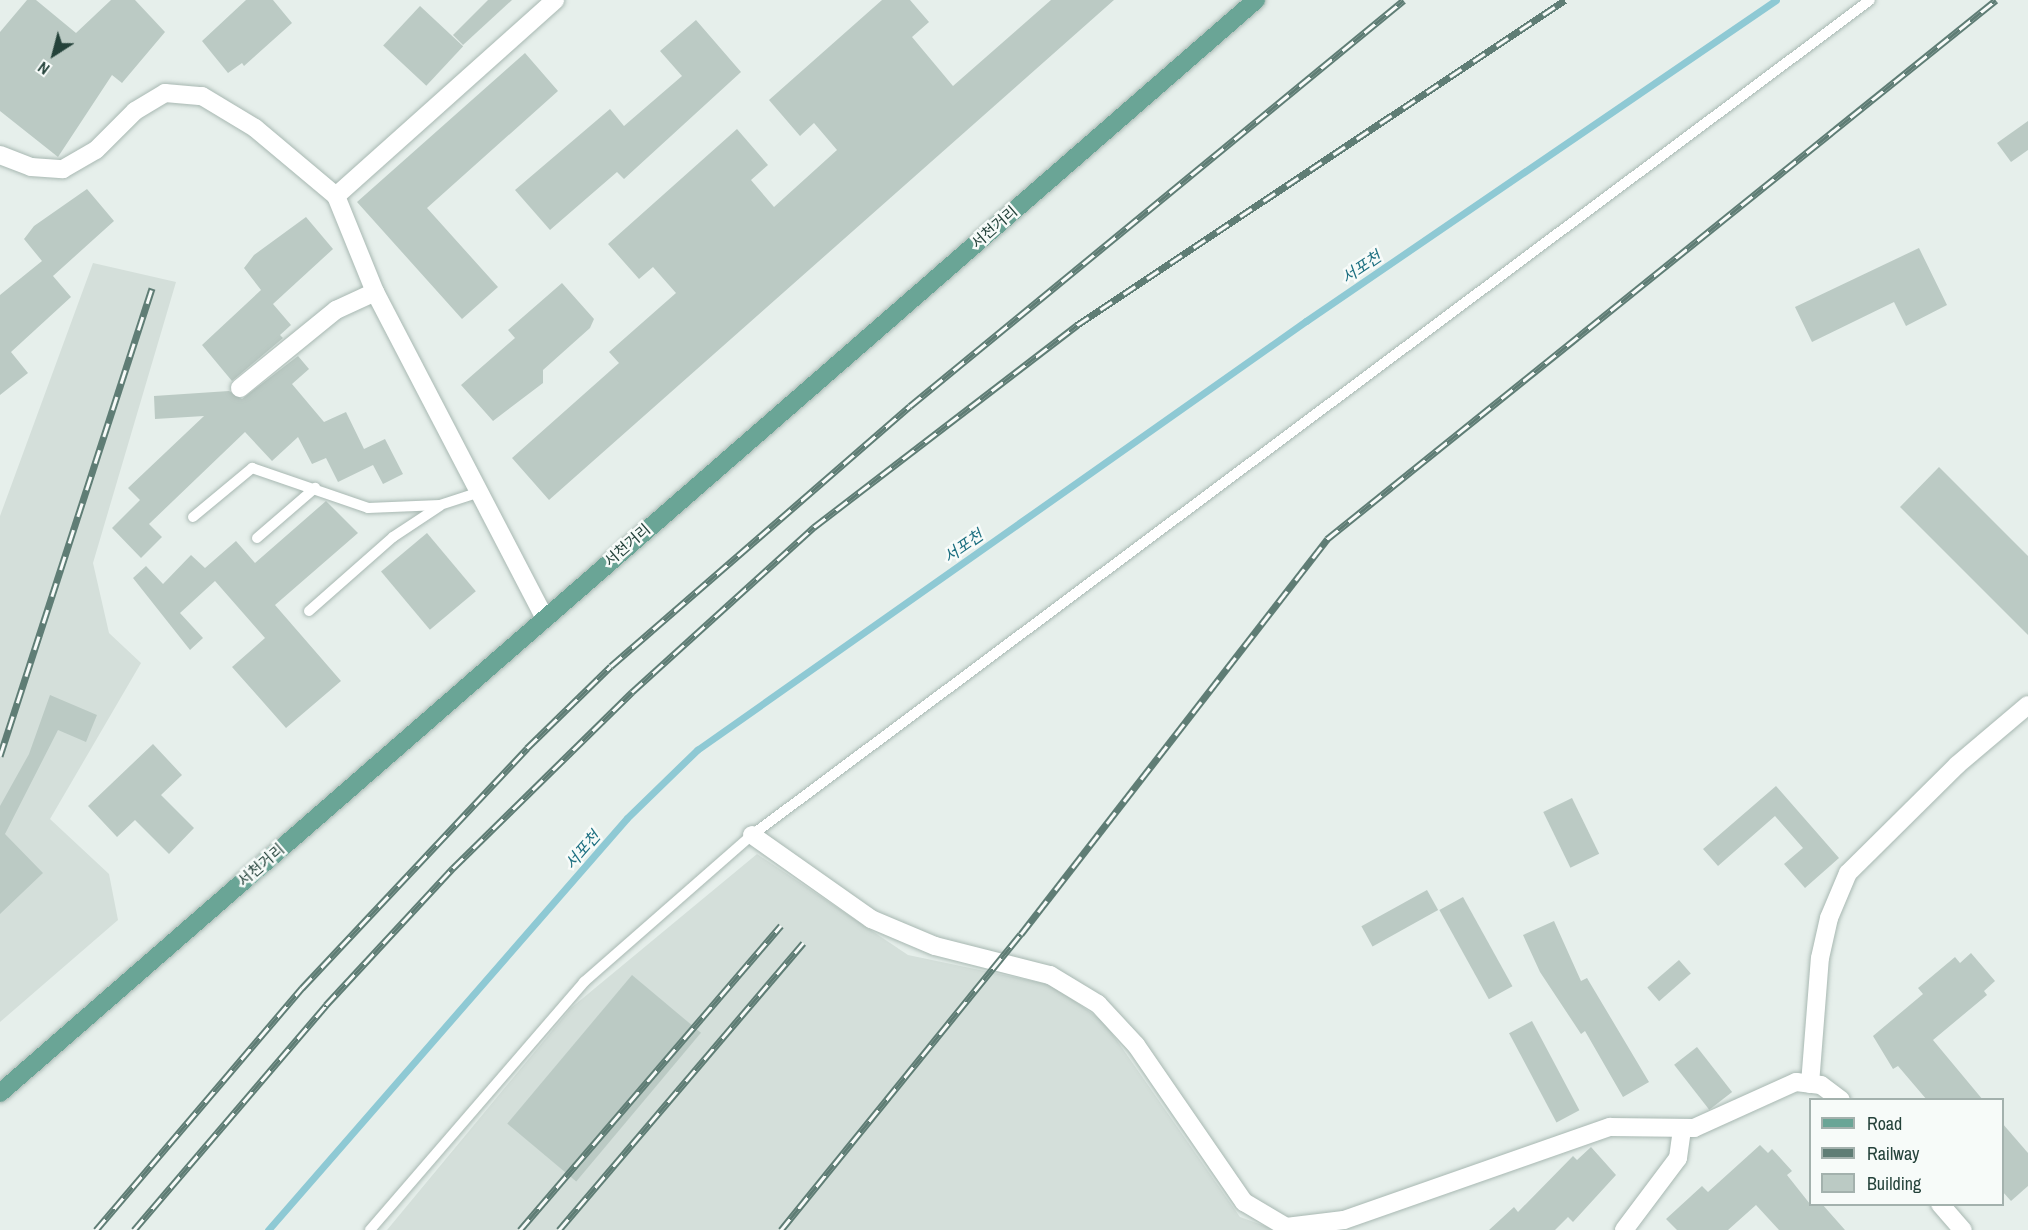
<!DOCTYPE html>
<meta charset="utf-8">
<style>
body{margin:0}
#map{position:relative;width:2028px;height:1230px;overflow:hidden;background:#e6efeb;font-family:"Archivo Narrow","Noto Sans KR",sans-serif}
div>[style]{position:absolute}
.built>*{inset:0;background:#d4dfda}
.stream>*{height:7px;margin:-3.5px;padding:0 3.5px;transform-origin:3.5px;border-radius:3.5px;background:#8ec9d4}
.building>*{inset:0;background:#bbcac4;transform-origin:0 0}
.roads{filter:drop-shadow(0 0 2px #a8b8b2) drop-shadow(0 0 2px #a8b8b2)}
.service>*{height:10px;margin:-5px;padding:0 5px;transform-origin:5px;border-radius:5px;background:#fff}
.minor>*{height:18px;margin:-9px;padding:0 9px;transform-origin:9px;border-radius:9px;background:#fff}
.primary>*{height:18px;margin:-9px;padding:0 9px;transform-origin:9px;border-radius:9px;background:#6aa596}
.rail>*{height:7px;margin-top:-3.5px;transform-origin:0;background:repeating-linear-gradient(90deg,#f7fbf9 0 14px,#5f7d75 0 28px);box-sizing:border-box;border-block:2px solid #5f7d75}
span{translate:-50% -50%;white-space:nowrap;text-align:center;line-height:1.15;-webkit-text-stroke:5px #f7fbf9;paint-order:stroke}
.street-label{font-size:15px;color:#24423a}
.water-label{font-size:16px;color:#1c6f80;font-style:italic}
.legend{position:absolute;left:1809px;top:1098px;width:195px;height:108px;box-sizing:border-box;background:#f7fbf9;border:2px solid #a3b1ad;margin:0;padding:8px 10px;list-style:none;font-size:18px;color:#24423a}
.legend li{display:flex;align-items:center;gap:12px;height:30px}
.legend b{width:30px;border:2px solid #a3b1ad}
.north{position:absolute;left:24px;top:24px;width:60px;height:60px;-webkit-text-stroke:4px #f7fbf9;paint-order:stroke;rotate:216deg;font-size:16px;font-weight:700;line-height:24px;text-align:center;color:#24423a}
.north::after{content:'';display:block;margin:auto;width:21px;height:27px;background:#24423a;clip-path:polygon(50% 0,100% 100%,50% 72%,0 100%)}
</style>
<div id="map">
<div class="built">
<div style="clip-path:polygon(93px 263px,176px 282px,93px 563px,109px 633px,141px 663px,50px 819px,109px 874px,118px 920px,0 1022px,0 516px)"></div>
<div style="clip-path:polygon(757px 854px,908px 955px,1052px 985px,1104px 1022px,1240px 1217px,1276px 1230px,387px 1230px,571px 1008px)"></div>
</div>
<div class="stream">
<div style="left:268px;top:1230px;width:546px;rotate:-48.93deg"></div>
<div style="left:627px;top:818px;width:98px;rotate:-44.2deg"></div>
<div style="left:697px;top:750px;width:745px;rotate:-35.16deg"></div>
<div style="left:1306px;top:321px;width:569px;rotate:-34.33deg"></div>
</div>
<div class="building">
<div style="clip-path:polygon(27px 0,36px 0,76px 33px,111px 0,135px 0,165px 32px,122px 83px,112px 75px,58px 157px,0 111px,0 32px)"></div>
<div style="clip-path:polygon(246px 0,273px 0,292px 23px,244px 66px,242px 63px,228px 73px,202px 41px)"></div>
<div style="clip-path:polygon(488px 0,512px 0,463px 45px,453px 35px)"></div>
<div style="clip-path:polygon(882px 0,910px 0,929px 22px,912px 37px,953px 86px,1051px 0,1114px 0,549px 500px,512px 458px,619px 363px,609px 352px,676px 293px,653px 267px,639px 279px,608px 244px,737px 129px,768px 165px,751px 180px,774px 207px,837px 150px,814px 123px,800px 136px,769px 100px)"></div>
<div style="left:420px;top:6px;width:59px;height:54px;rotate:43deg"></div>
<div style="clip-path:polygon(696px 20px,741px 72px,624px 179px,617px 172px,550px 230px,515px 190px,610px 109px,624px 126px,682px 76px,660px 51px)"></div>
<div style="clip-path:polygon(525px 53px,558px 91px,427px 208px,498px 287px,462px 319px,357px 202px)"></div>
<div style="clip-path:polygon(2028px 121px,2028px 150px,2011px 162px,1997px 143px)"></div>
<div style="clip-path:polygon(87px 189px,114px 221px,53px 276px,71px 297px,11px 352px,28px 373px,0 395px,0 295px,42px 261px,24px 239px,34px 226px)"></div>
<div style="clip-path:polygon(306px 217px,333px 249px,273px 304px,291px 325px,280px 335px,283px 338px,232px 381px,202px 345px,261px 290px,244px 268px,254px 255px)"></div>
<div style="clip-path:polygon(1919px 248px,1947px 305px,1906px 326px,1894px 302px,1812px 342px,1795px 307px)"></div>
<div style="clip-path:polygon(562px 283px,594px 319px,590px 328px,543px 370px,543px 383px,493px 421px,461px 385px,515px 338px,508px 330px)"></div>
<div style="clip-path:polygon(298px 356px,309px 369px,292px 384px,324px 422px,346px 412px,364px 449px,385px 439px,403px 474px,383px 484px,373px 465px,338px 482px,326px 458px,312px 464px,298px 437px,272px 461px,245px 432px,149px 524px,162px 537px,141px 558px,112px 528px,140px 500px,128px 488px,204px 416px,155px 419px,154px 396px,229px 391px,242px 399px)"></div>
<div style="clip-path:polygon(1939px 467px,2028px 556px,2028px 635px,1900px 507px)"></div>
<div style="clip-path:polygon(326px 501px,358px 533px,275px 605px,341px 681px,286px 728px,232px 667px,265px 638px,215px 581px,180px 613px,203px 638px,190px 650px,133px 578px,146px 566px,163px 584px,191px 555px,205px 568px,236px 541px,255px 563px)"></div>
<div style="left:427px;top:533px;width:76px;height:60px;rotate:50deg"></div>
<div style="clip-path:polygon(50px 695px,97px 715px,86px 742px,58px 730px,5px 834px,43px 873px,0 914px,0 806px,29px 754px)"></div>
<div style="clip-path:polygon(153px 744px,182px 775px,161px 795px,194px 828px,169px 854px,135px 820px,117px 837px,88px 806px)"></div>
<div style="clip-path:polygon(1776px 786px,1839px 858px,1805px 888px,1784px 864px,1803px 848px,1775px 816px,1718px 866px,1703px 849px)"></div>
<div style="left:1572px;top:798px;width:62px;height:32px;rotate:64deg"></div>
<div style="left:1427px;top:890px;width:23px;height:75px;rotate:61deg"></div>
<div style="left:1463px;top:897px;width:102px;height:27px;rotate:61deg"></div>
<div style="clip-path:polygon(1554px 921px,1581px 981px,1587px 978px,1649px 1082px,1623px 1097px,1585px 1031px,1581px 1034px,1540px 972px,1523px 935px)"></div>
<div style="clip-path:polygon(1971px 953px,1995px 981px,1984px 991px,1987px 995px,1933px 1040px,1983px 1100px,1927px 1100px,1898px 1066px,1893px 1069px,1873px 1036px,1923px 994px,1918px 988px,1955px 957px,1960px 963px)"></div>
<div style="left:1679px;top:960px;width:18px;height:42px;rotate:49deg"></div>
<div style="left:632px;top:975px;width:90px;height:194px;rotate:40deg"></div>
<div style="left:1532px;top:1021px;width:101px;height:26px;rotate:62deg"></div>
<div style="left:1697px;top:1047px;width:57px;height:29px;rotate:52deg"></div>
<div style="clip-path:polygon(2002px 1123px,2028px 1153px,2028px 1186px,2011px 1201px,2002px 1191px)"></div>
<div style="clip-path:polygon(1760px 1145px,1768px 1153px,1772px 1149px,1792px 1171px,1787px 1175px,1810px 1204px,1822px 1204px,1845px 1230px,1779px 1230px,1756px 1205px,1728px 1230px,1677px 1230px,1666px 1219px,1702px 1186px,1708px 1192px)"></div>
<div style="clip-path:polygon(1591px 1147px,1616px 1175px,1573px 1222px,1568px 1217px,1555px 1230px,1489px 1230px,1514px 1207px,1518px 1212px,1573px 1156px,1577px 1160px)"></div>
</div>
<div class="roads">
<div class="service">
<div style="left:193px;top:517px;width:77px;rotate:-39.7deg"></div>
<div style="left:252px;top:468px;width:123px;rotate:19deg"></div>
<div style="left:368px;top:508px;width:72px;rotate:-2.4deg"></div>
<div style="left:440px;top:505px;width:42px;rotate:-18deg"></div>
<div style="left:257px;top:538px;width:77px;rotate:-40.8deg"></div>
<div style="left:309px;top:611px;width:112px;rotate:-41.4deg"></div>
<div style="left:393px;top:537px;width:56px;rotate:-33.4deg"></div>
<div style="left:370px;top:1230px;width:328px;rotate:-49.2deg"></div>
<div style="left:584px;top:982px;width:223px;rotate:-41.2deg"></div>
<div style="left:752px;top:835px;width:1395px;rotate:-36.75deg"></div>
</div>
<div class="minor">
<div style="left:0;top:155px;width:33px;rotate:21deg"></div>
<div style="left:31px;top:167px;width:32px;rotate:4deg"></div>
<div style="left:63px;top:169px;width:38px;rotate:-30deg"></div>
<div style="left:96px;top:150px;width:55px;rotate:-45deg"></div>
<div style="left:135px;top:111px;width:35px;rotate:-31deg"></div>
<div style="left:165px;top:93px;width:37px;rotate:5deg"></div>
<div style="left:202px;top:96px;width:62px;rotate:31.1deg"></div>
<div style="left:255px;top:128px;width:106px;rotate:40deg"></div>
<div style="left:336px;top:196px;width:104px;rotate:67.9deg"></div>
<div style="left:375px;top:292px;width:365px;rotate:62.5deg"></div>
<div style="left:336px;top:196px;width:294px;rotate:-41.8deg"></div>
<div style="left:240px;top:388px;width:124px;rotate:-39.1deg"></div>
<div style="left:336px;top:310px;width:43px;rotate:-24.8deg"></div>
<div style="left:752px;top:835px;width:146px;rotate:35.2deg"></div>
<div style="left:871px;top:919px;width:69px;rotate:22.9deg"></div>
<div style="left:935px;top:946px;width:119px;rotate:14.2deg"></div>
<div style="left:1050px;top:975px;width:56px;rotate:31.1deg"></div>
<div style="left:1098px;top:1004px;width:56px;rotate:47.2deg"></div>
<div style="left:1136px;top:1045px;width:191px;rotate:55.5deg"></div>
<div style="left:1244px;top:1202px;width:49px;rotate:30.8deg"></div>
<div style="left:1286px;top:1227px;width:58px;rotate:-6.9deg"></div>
<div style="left:1344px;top:1220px;width:282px;rotate:-19.3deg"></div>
<div style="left:1610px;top:1127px;width:84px;rotate:0.7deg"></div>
<div style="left:1694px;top:1128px;width:112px;rotate:-24.3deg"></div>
<div style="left:1796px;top:1082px;width:25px;rotate:7deg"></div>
<div style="left:1821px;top:1085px;width:25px;rotate:37deg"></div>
<div style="left:1810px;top:1084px;width:126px;rotate:-85.5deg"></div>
<div style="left:1820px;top:958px;width:41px;rotate:-77.3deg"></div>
<div style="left:1829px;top:918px;width:49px;rotate:-67.1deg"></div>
<div style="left:1848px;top:873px;width:153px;rotate:-44.7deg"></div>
<div style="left:1957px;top:765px;width:93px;rotate:-40.2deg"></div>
<div style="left:1940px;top:1204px;width:35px;rotate:49deg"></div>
<div style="left:1624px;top:1230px;width:90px;rotate:-53.1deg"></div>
<div style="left:1678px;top:1158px;width:30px;rotate:-82deg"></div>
</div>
<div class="primary">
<div style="left:0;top:1093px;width:1665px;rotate:-41.03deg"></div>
</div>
</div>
<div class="rail">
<div style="left:0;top:756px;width:492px;rotate:-72deg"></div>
<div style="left:96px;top:1230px;width:318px;rotate:-49.6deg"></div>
<div style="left:302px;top:988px;width:329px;rotate:-46.8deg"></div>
<div style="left:527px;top:748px;width:117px;rotate:-44.3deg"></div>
<div style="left:611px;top:666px;width:396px;rotate:-41deg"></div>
<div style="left:910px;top:406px;width:639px;rotate:-39.42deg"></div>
<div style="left:134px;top:1230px;width:296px;rotate:-49.5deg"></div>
<div style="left:326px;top:1005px;width:187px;rotate:-47.2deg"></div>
<div style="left:453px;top:868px;width:251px;rotate:-44.5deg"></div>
<div style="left:632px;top:692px;width:246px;rotate:-42.2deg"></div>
<div style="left:814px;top:527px;width:332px;rotate:-37.5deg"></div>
<div style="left:1077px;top:325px;width:586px;rotate:-33.66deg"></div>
<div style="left:520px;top:1230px;width:401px;rotate:-49.4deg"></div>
<div style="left:559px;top:1230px;width:377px;rotate:-49.6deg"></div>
<div style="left:781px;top:1230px;width:381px;rotate:-51deg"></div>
<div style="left:1021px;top:934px;width:500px;rotate:-52.2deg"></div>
<div style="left:1327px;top:539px;width:859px;rotate:-38.86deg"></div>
</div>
<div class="street-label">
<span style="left:994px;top:227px;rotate:-41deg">서천거리</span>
<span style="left:627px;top:545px;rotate:-41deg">서천거리</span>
<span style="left:261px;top:865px;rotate:-41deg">서천거리</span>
</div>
<div class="water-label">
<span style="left:1361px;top:267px;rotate:-34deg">서포천</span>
<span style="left:963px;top:546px;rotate:-35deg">서포천</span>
<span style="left:582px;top:850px;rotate:-49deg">서포천</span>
</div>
<ul class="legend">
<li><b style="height:8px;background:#6aa596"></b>Road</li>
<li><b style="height:8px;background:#5f7d75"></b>Railway</li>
<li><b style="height:16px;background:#bbcac4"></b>Building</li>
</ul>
<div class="north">N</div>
</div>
